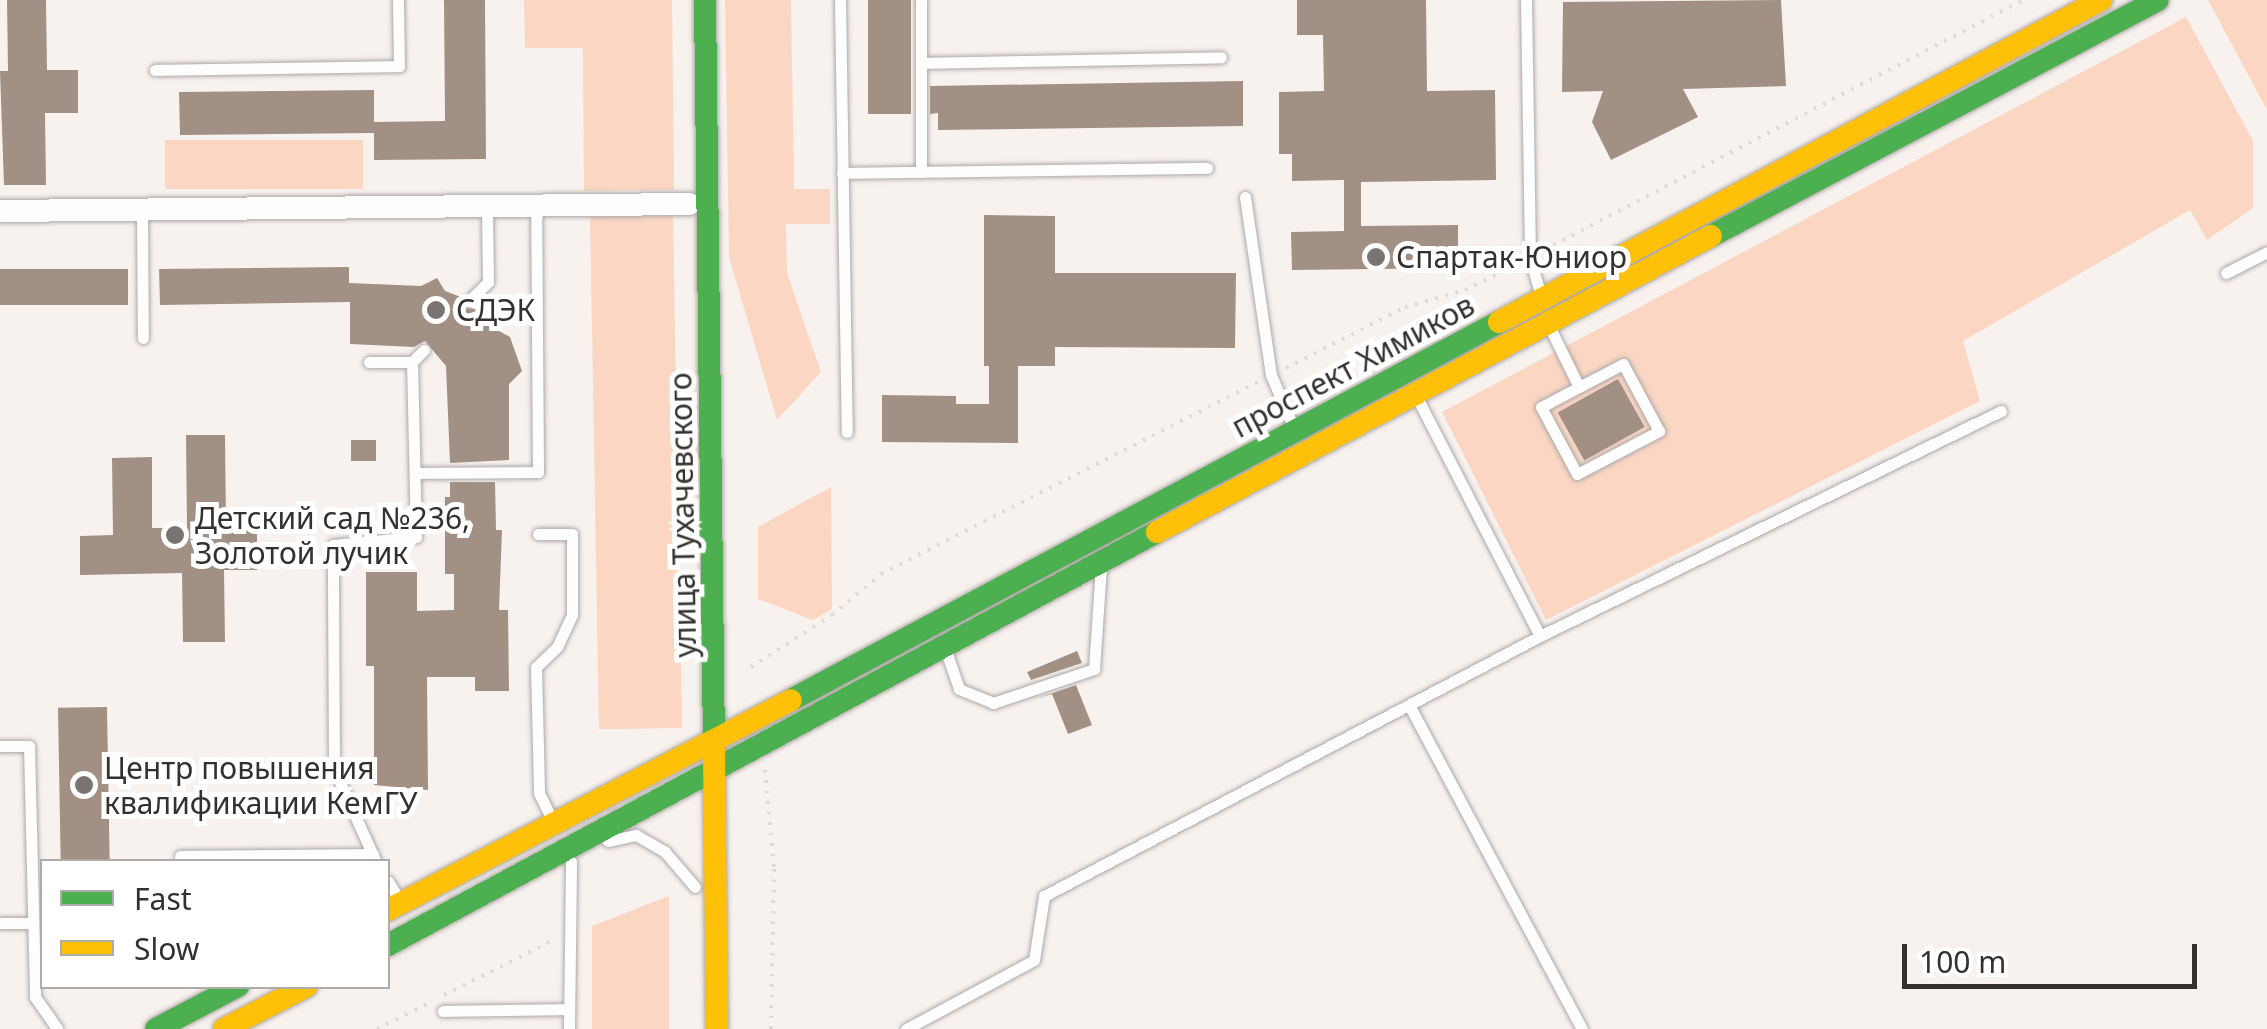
<!DOCTYPE html>
<meta charset="utf-8">
<style>
body{margin:0}
#map{position:relative;width:2267px;height:1029px;overflow:hidden;background:#f8f2ef;font-family:"Noto Sans",sans-serif}
div>[style]{position:absolute}
.green>*{inset:0;background:#fad6c3;transform-origin:0 0}
.building>*{inset:0;background:#a29084;transform-origin:0 0}
.path>*{height:4px;margin-top:-2px;transform-origin:0;background:repeating-linear-gradient(90deg,#dcdad9 0 2.5px,transparent 0 10.5px)}
.roads{filter:drop-shadow(0 0 2px #ada8a6) drop-shadow(0 0 2px #ada8a6)}
.lane>*{height:11px;margin:-5.5px;padding:0 5.5px;transform-origin:5.5px;border-radius:5.5px;background:#fefdfd}
.street>*{height:22px;margin:-11px;padding:0 11px;transform-origin:11px;border-radius:11px;background:#fefdfd}
.fast>*{height:22px;margin:-11px;padding:0 11px;transform-origin:11px;border-radius:11px;background:#4caf50}
.slow>*{height:22px;margin:-11px;padding:0 11px;transform-origin:11px;border-radius:11px;background:#ffc107}
.dots>*{width:28px;height:28px;translate:-50% -50%;box-sizing:border-box;border:5px solid #fff;border-radius:50%}
span{translate:-50% -50%;white-space:nowrap;text-align:center;line-height:1.15;-webkit-text-stroke:10px #fff;paint-order:stroke}
.poi-label{font-size:30px;color:#34302e}
.left{translate:0 -50%;text-align:left}
.street-label{font-size:30px;color:#34302e}
.legend{position:absolute;left:40px;top:859px;width:350px;height:130px;box-sizing:border-box;background:#fff;border:2px solid #aeacab;margin:0;padding:12px 18px;list-style:none;font-size:30px;color:#34302e}
.legend li{display:flex;align-items:center;gap:20px;height:50px}
.legend b{width:50px;border:2px solid #aeacab}
.scale{position:absolute;left:1902px;top:944px;width:295px;height:45px;box-sizing:border-box;border:5px solid #34302e;border-top:0;padding-left:12px;font-size:30px;line-height:35px;white-space:nowrap;color:#34302e;-webkit-text-stroke:8px #fff;paint-order:stroke}
</style>
<div id="map">
<div class="green">
<div style="clip-path:polygon(524px 0,672px 0,674px 190px,584px 191px,583px 48px,525px 48px)"></div>
<div style="clip-path:polygon(725px 0,791px 0,794px 189px,830px 189px,830px 224px,786px 224px,787px 273px,821px 372px,777px 420px,729px 257px)"></div>
<div style="clip-path:polygon(2208px 0,2267px 0,2267px 110px)"></div>
<div style="clip-path:polygon(2186px 17px,2253px 141px,2253px 208px,2207px 240px,2190px 210px,1963px 341px,1980px 401px,1546px 620px,1442px 412px)"></div>
<div style="left:363px;top:140px;width:49px;height:198px;rotate:90deg"></div>
<div style="left:673px;top:215px;width:513px;height:83px;rotate:89deg"></div>
<div style="clip-path:polygon(831px 487px,832px 609px,813px 620px,758px 599px,758px 527px)"></div>
<div style="clip-path:polygon(669px 896px,669px 1029px,592px 1029px,592px 926px)"></div>
</div>
<div class="building">
<div style="clip-path:polygon(7px 0,46px 0,47px 70px,78px 70px,78px 113px,45px 113px,46px 185px,4px 185px,0 71px,8px 71px)"></div>
<div style="clip-path:polygon(444px 0,485px 0,486px 159px,374px 160px,374px 133px,180px 135px,179px 92px,374px 90px,374px 122px,445px 121px)"></div>
<div style="left:868px;top:0;width:43px;height:114px"></div>
<div style="clip-path:polygon(1297px 0,1426px 0,1427px 91px,1495px 90px,1496px 180px,1361px 182px,1361px 226px,1458px 225px,1458px 268px,1292px 270px,1291px 232px,1344px 231px,1344px 180px,1292px 181px,1292px 154px,1279px 154px,1279px 92px,1324px 91px,1323px 35px,1297px 35px)"></div>
<div style="clip-path:polygon(1781px 0,1786px 86px,1683px 89px,1698px 117px,1611px 160px,1592px 122px,1603px 91px,1562px 92px,1563px 2px)"></div>
<div style="clip-path:polygon(1243px 81px,1243px 126px,938px 130px,938px 113px,930px 114px,930px 86px)"></div>
<div style="clip-path:polygon(984px 215px,1055px 216px,1055px 273px,1236px 273px,1235px 348px,1055px 347px,1055px 366px,1018px 366px,1018px 443px,882px 442px,882px 395px,956px 396px,956px 404px,989px 404px,989px 366px,984px 366px)"></div>
<div style="clip-path:polygon(349px 267px,349px 283px,421px 286px,437px 278px,445px 291px,461px 297px,463px 308px,484px 309px,499px 331px,510px 337px,522px 371px,509px 384px,509px 460px,450px 463px,446px 366px,425px 341px,414px 347px,350px 344px,350px 302px,160px 305px,159px 269px)"></div>
<div style="left:128px;top:269px;width:36px;height:128px;rotate:90deg"></div>
<div style="left:1618px;top:379px;width:55px;height:69px;rotate:61deg"></div>
<div style="clip-path:polygon(186px 435px,225px 435px,226px 527px,257px 527px,257px 570px,224px 570px,225px 642px,183px 642px,182px 573px,80px 575px,80px 536px,113px 535px,112px 458px,152px 457px,152px 528px,187px 528px)"></div>
<div style="left:351px;top:440px;width:25px;height:21px"></div>
<div style="clip-path:polygon(450px 482px,495px 482px,496px 530px,502px 530px,499px 610px,508px 610px,509px 691px,475px 691px,475px 677px,427px 677px,428px 790px,374px 785px,374px 666px,366px 666px,366px 572px,417px 572px,417px 611px,454px 610px,454px 574px,445px 574px,445px 497px,450px 497px)"></div>
<div style="clip-path:polygon(1077px 651px,1082px 663px,1031px 680px,1027px 672px)"></div>
<div style="clip-path:polygon(1076px 685px,1092px 725px,1068px 734px,1052px 694px,1038px 698px)"></div>
<div style="left:107px;top:707px;width:155px;height:49px;rotate:89deg"></div>
</div>
<div class="path">
<div style="left:1544px;top:250px;width:540px;rotate:-27.56deg"></div>
<div style="left:1286px;top:368px;width:134px;rotate:-27.1deg"></div>
<div style="left:1405px;top:307px;width:62px;rotate:-15.8deg"></div>
<div style="left:1465px;top:290px;width:59px;rotate:-26.1deg"></div>
<div style="left:751px;top:667px;width:96px;rotate:-32.7deg"></div>
<div style="left:832px;top:615px;width:64px;rotate:-39.9deg"></div>
<div style="left:881px;top:574px;width:424px;rotate:-27deg"></div>
<div style="left:765px;top:770px;width:99px;rotate:84.8deg"></div>
<div style="left:774px;top:869px;width:160px;rotate:91.1deg"></div>
<div style="left:444px;top:995px;width:125px;rotate:-26.6deg"></div>
<div style="left:377px;top:1029px;width:60px;rotate:-26.6deg"></div>
</div>
<div class="roads">
<div class="lane">
<div style="left:840px;top:0;width:432px;rotate:89.1deg"></div>
<div style="left:921px;top:0;width:63px;rotate:90deg"></div>
<div style="left:921px;top:63px;width:300px;rotate:-1.1deg"></div>
<div style="left:1526px;top:0;width:258px;rotate:89.1deg"></div>
<div style="left:1530px;top:258px;width:37px;rotate:74deg"></div>
<div style="left:155px;top:70px;width:244px;rotate:-0.9deg"></div>
<div style="left:399px;top:66px;width:66px;rotate:-90.9deg"></div>
<div style="left:921px;top:172px;width:109px;rotate:-90deg"></div>
<div style="left:842px;top:173px;width:365px;rotate:-0.8deg"></div>
<div style="left:1245px;top:197px;width:180px;rotate:81.7deg"></div>
<div style="left:1271px;top:375px;width:56px;rotate:66.7deg"></div>
<div style="left:142px;top:210px;width:128px;rotate:89.6deg"></div>
<div style="left:2226px;top:273px;width:46px;rotate:-27.1deg"></div>
<div style="left:469px;top:301px;width:27px;rotate:-45deg"></div>
<div style="left:488px;top:282px;width:75px;rotate:-90.8deg"></div>
<div style="left:1549px;top:326px;width:68px;rotate:63.8deg"></div>
<div style="left:1579px;top:387px;width:43px;rotate:152.2deg"></div>
<div style="left:1541px;top:407px;width:76px;rotate:61.8deg"></div>
<div style="left:1577px;top:474px;width:93px;rotate:-27.7deg"></div>
<div style="left:1659px;top:431px;width:76px;rotate:-118.2deg"></div>
<div style="left:1623px;top:364px;width:50px;rotate:152.4deg"></div>
<div style="left:369px;top:362px;width:43px"></div>
<div style="left:416px;top:473px;width:122px;rotate:-0.5deg"></div>
<div style="left:538px;top:472px;width:266px;rotate:-90.4deg"></div>
<div style="left:538px;top:534px;width:34px"></div>
<div style="left:572px;top:534px;width:81px;rotate:90deg"></div>
<div style="left:572px;top:615px;width:35px;rotate:115deg"></div>
<div style="left:557px;top:647px;width:29px;rotate:136deg"></div>
<div style="left:536px;top:667px;width:126px;rotate:88.6deg"></div>
<div style="left:539px;top:793px;width:30px;rotate:64deg"></div>
<div style="left:1540px;top:636px;width:513px;rotate:-26.02deg"></div>
<div style="left:946px;top:651px;width:40px;rotate:71.1deg"></div>
<div style="left:959px;top:689px;width:37px;rotate:22deg"></div>
<div style="left:993px;top:703px;width:107px;rotate:-18.6deg"></div>
<div style="left:1094px;top:669px;width:103px;rotate:-86.1deg"></div>
<div style="left:1409px;top:705px;width:367px;rotate:61.9deg"></div>
<div style="left:0;top:746px;width:29px"></div>
<div style="left:29px;top:746px;width:251px;rotate:88.6deg"></div>
<div style="left:35px;top:997px;width:39px;rotate:55deg"></div>
<div style="left:608px;top:841px;width:29px;rotate:-12deg"></div>
<div style="left:636px;top:835px;width:34px;rotate:30deg"></div>
<div style="left:665px;top:852px;width:46px;rotate:49.4deg"></div>
<div style="left:180px;top:856px;width:193px;rotate:-0.6deg"></div>
<div style="left:376px;top:862px;width:102px;rotate:-114.3deg"></div>
<div style="left:334px;top:769px;width:224px;rotate:-90.3deg"></div>
<div style="left:333px;top:545px;width:83px;rotate:-5.5deg"></div>
<div style="left:416px;top:537px;width:175px;rotate:-91.3deg"></div>
<div style="left:412px;top:362px;width:17px;rotate:-45deg"></div>
<div style="left:388px;top:881px;width:21px;rotate:59deg"></div>
<div style="left:0;top:923px;width:31px"></div>
<div style="left:443px;top:1011px;width:126px;rotate:-0.9deg"></div>
<div style="left:569px;top:1029px;width:167px;rotate:-89.3deg"></div>
<div style="left:906px;top:1029px;width:145px;rotate:-28.3deg"></div>
<div style="left:1034px;top:960px;width:65px;rotate:-81.1deg"></div>
<div style="left:1044px;top:896px;width:560px;rotate:-27.66deg"></div>
<div style="left:1540px;top:636px;width:270px;rotate:-117.3deg"></div>
</div>
<div class="street">
<div style="left:0;top:211px;width:689px;rotate:-0.58deg"></div>
</div>
<div class="fast">
<div style="left:705px;top:0;width:750px;rotate:89.31deg"></div>
<div style="left:1711px;top:236px;width:505px;rotate:-27.83deg"></div>
<div style="left:791px;top:700px;width:803px;rotate:-28.1deg"></div>
<div style="left:388px;top:945px;width:873px;rotate:-28.24deg"></div>
<div style="left:156px;top:1029px;width:93px;rotate:-27.7deg"></div>
</div>
<div class="slow">
<div style="left:1499px;top:322px;width:683px;rotate:-28.14deg"></div>
<div style="left:1157px;top:532px;width:628px;rotate:-28.12deg"></div>
<div style="left:714px;top:750px;width:279px;rotate:89.4deg"></div>
<div style="left:388px;top:910px;width:454px;rotate:-27.5deg"></div>
<div style="left:224px;top:1029px;width:93px;rotate:-27.4deg"></div>
</div>
</div>
<div class="dots">
<div style="left:1376px;top:257px;background:#797472"></div>
<div style="left:436px;top:310px;background:#797472"></div>
<div style="left:175px;top:535px;background:#797472"></div>
<div style="left:84px;top:785px;background:#797472"></div>
</div>
<div class="poi-label">
<span class="left" style="left:1396px;top:257px">Спартак-Юниор</span>
<span class="left" style="left:456px;top:310px">СДЭК</span>
<span class="left" style="left:195px;top:535px">Детский сад №236,<br>Золотой лучик</span>
<span class="left" style="left:104px;top:785px">Центр повышения<br>квалификации КемГУ</span>
</div>
<div class="street-label">
<span style="left:1353px;top:366px;rotate:-28deg">проспект Химиков</span>
<span style="left:683px;top:515px;rotate:-91deg">улица Тухачевского</span>
</div>
<ul class="legend">
<li><b style="height:12px;background:#4caf50"></b>Fast</li>
<li><b style="height:12px;background:#ffc107"></b>Slow</li>
</ul>
<div class="scale">100 m</div>
</div>
